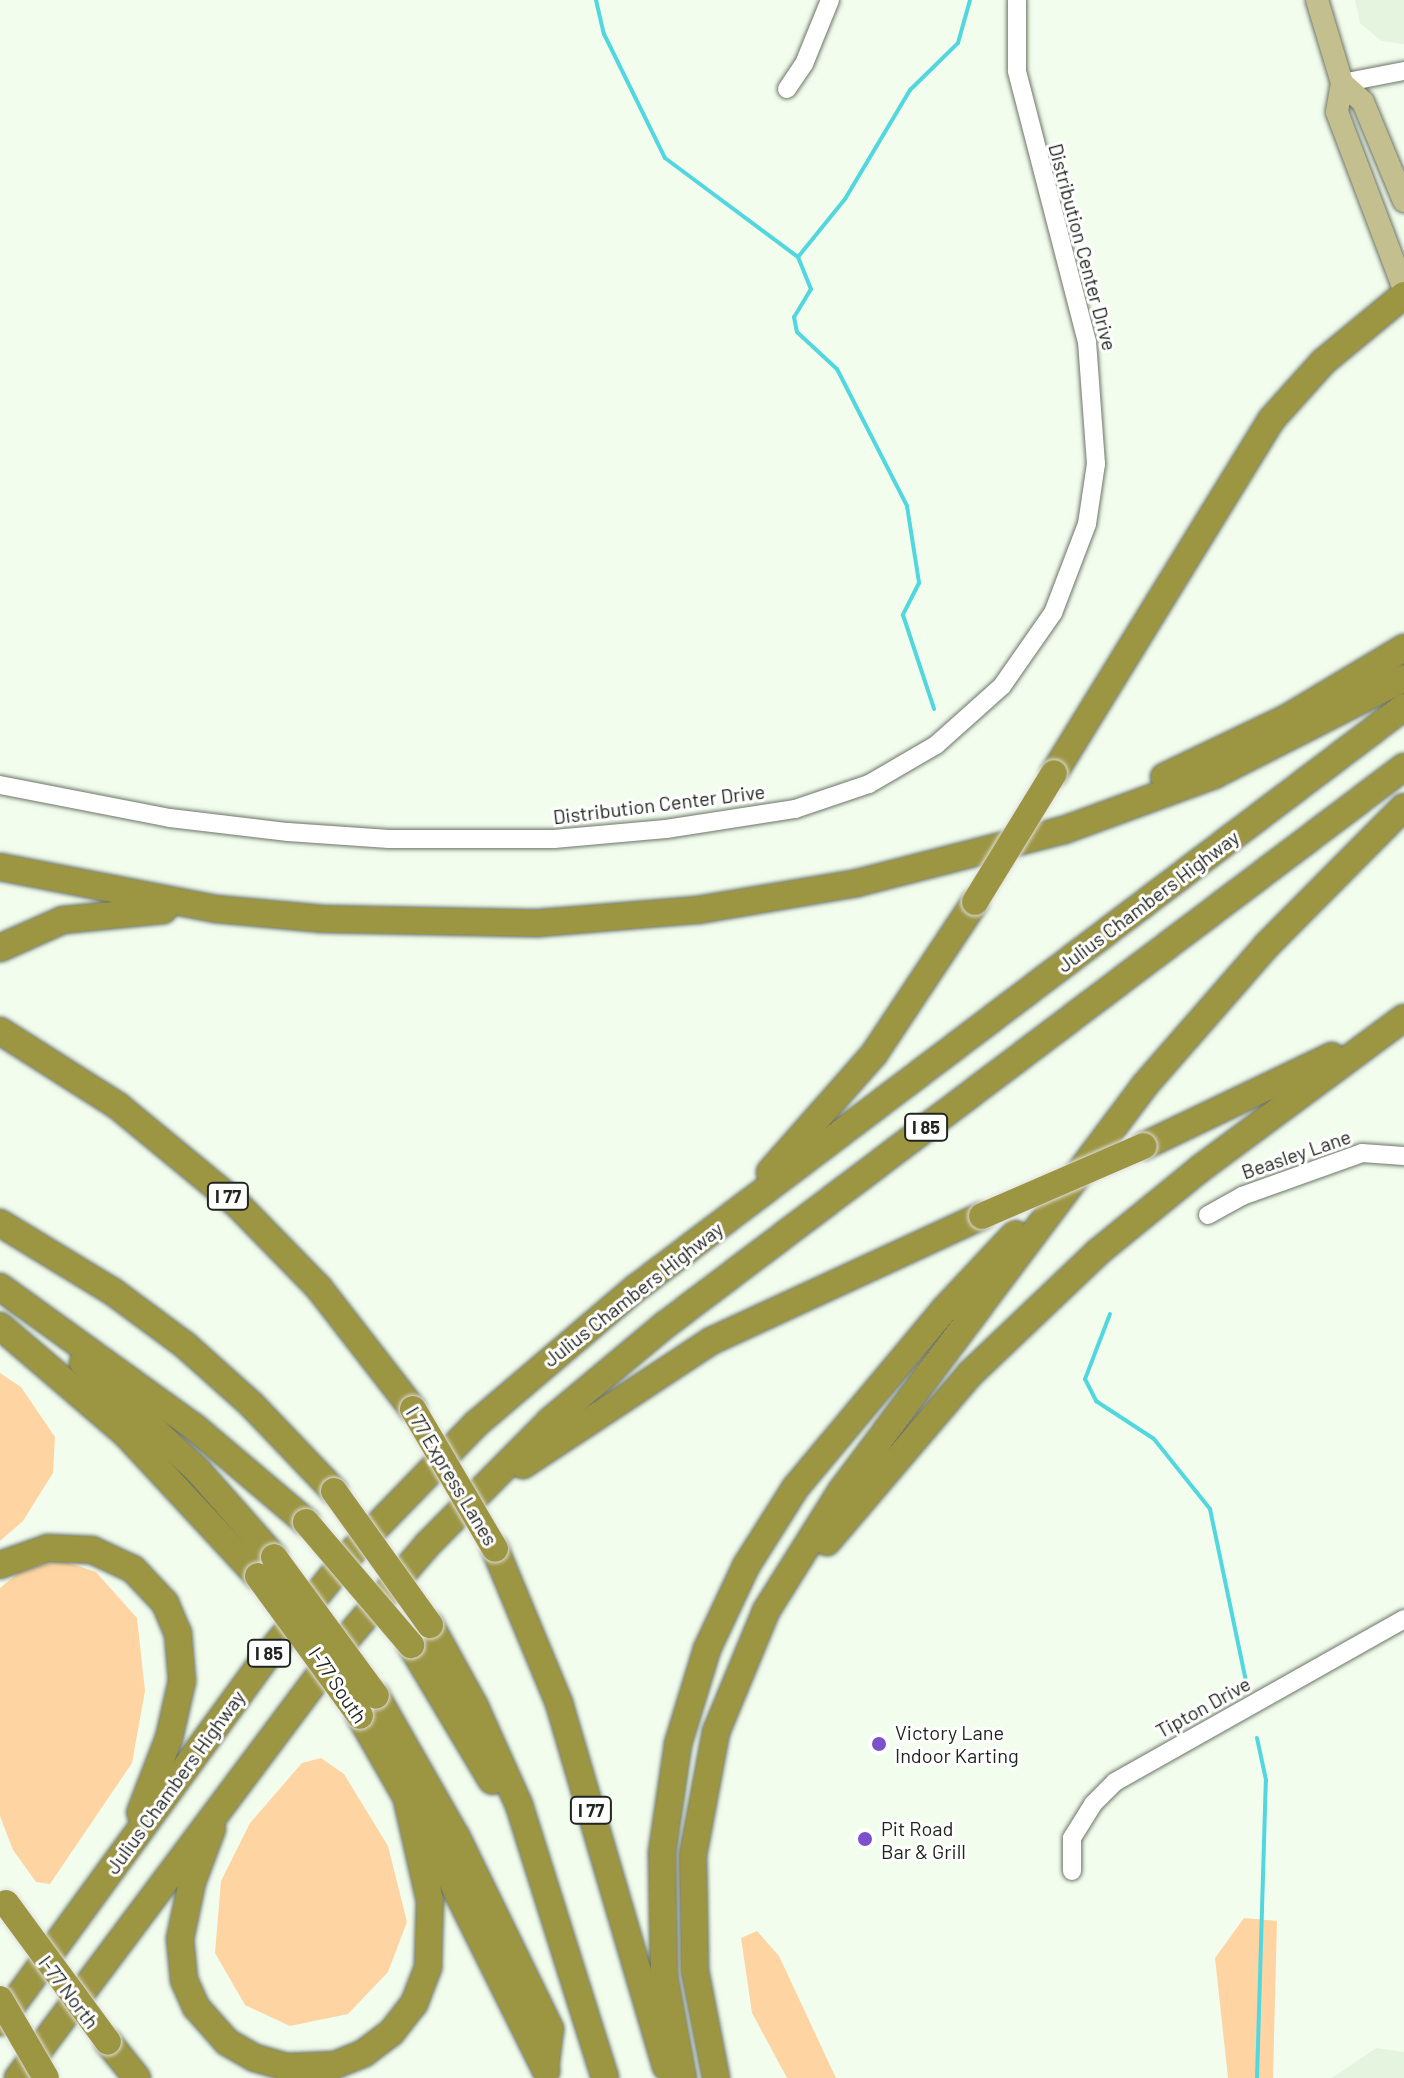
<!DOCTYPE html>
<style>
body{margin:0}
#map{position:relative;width:1404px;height:2078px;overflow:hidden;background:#f2fdee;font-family:Barlow,sans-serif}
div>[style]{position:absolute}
.built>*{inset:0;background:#e4f4de}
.green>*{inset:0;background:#fed5a2}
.stream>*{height:4px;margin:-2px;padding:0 2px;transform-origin:2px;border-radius:2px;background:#53d7df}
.roads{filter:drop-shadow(0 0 2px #6c7568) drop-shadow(0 0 2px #6c7568)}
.minor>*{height:18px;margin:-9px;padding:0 9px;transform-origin:9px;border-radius:9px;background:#fff}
.major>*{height:22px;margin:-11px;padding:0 11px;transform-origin:11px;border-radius:11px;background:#c4bf8e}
.highway>*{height:26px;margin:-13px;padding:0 13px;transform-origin:13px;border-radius:13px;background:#9c9542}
.bridges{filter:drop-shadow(0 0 2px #e0e0e0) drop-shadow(0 0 2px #e0e0e0)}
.highway-bridge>*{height:26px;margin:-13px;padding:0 13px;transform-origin:13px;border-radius:13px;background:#9c9542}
.dots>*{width:22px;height:22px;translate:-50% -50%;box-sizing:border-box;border:4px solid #fff;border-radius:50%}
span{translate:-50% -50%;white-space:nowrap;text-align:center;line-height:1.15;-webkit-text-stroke:6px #fff;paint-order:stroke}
.shield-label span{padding:2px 6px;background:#fff;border:2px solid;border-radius:6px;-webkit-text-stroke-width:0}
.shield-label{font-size:18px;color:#212520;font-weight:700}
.street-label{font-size:20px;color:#212520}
.poi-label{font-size:20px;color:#212520}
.left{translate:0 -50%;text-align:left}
</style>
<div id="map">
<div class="built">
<div style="clip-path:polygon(1355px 0,1404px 0,1404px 44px,1381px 41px,1360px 23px)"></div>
<div style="clip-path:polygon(1376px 2048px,1404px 2052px,1404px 2078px,1332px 2078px)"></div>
</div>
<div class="green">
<div style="clip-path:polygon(0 1373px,21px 1387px,55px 1437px,53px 1473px,23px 1521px,0 1541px)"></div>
<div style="clip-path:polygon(60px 1560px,96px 1572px,137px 1618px,145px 1691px,132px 1763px,50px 1884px,36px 1882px,13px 1850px,0 1816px,0 1588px,18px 1573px)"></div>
<div style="clip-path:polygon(321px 1758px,344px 1774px,388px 1846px,407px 1922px,388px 1972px,348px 2014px,290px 2026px,245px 2005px,215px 1953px,221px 1881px,250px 1823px,302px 1763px)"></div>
<div style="clip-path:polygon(1244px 1918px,1277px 1921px,1273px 2078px,1228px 2078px,1215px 1958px)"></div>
<div style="clip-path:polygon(757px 1931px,779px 1956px,836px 2078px,787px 2078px,752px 2013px,741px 1938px)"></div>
</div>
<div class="stream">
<div style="left:596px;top:0;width:35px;rotate:77deg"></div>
<div style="left:604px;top:34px;width:138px;rotate:63.8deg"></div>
<div style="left:665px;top:158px;width:166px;rotate:36.7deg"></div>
<div style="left:798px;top:257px;width:35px;rotate:68deg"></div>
<div style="left:811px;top:289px;width:33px;rotate:121deg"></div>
<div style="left:794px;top:317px;width:15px;rotate:79deg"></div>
<div style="left:797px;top:332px;width:54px;rotate:42.8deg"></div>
<div style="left:837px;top:369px;width:154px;rotate:62.9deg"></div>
<div style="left:907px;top:506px;width:78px;rotate:81.1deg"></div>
<div style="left:919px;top:583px;width:36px;rotate:117deg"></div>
<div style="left:903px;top:615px;width:99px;rotate:71.7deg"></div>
<div style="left:798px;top:257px;width:75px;rotate:-51deg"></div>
<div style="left:845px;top:199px;width:127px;rotate:-59.2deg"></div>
<div style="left:910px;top:90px;width:67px;rotate:-44.4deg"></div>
<div style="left:958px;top:43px;width:45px;rotate:-74.4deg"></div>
<div style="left:1110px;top:1314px;width:70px;rotate:111deg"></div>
<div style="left:1085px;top:1379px;width:25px;rotate:63deg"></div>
<div style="left:1096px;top:1401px;width:69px;rotate:33.2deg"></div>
<div style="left:1154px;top:1439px;width:90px;rotate:51.3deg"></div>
<div style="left:1210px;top:1509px;width:176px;rotate:78.2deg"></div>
<div style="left:1257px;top:2078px;width:298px;rotate:-88.3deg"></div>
<div style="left:1266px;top:1780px;width:43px;rotate:-102.1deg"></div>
</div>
<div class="roads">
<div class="minor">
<div style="left:1342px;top:83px;width:63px;rotate:-11deg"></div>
<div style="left:787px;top:89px;width:30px;rotate:-56deg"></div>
<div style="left:804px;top:64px;width:69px;rotate:-67.9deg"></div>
<div style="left:0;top:785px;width:173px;rotate:11deg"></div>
<div style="left:170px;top:818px;width:119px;rotate:6.8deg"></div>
<div style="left:288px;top:832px;width:101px;rotate:4deg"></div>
<div style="left:389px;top:839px;width:165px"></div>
<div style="left:554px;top:839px;width:112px;rotate:-5.1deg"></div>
<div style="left:666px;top:829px;width:131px;rotate:-8.8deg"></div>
<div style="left:795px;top:809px;width:78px;rotate:-18.7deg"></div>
<div style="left:869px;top:784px;width:78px;rotate:-30.2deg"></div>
<div style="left:936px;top:745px;width:89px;rotate:-41.8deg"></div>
<div style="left:1002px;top:686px;width:89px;rotate:-55.1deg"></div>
<div style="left:1053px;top:613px;width:95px;rotate:-69.1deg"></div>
<div style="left:1087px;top:524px;width:61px;rotate:-81.5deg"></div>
<div style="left:1096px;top:464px;width:122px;rotate:-94.2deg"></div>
<div style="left:1087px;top:342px;width:280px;rotate:-104.5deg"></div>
<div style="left:1017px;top:71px;width:71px;rotate:-90deg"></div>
<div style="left:1208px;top:1215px;width:39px;rotate:-29deg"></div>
<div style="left:1242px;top:1196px;width:127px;rotate:-19.7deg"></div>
<div style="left:1362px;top:1153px;width:42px;rotate:4.1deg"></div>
<div style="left:1072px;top:1871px;width:33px;rotate:-90deg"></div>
<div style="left:1072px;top:1838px;width:40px;rotate:-58deg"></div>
<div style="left:1093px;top:1804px;width:31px;rotate:-45deg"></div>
<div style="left:1115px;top:1782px;width:332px;rotate:-29.4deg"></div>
</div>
<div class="major">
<div style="left:1317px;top:0;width:87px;rotate:73.2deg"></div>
<div style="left:1342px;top:83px;width:29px;rotate:100deg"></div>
<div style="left:1337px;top:112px;width:189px;rotate:69.3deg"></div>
<div style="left:1342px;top:83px;width:28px;rotate:42deg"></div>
<div style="left:1363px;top:102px;width:107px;rotate:67.5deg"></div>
</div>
<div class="highway">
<div style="left:1054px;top:773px;width:414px;rotate:-58.4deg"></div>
<div style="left:1271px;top:420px;width:78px;rotate:-48.1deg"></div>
<div style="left:1323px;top:362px;width:105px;rotate:-39.6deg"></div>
<div style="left:1164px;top:777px;width:139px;rotate:-25.6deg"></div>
<div style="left:1289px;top:717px;width:134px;rotate:-31deg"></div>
<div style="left:0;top:867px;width:220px;rotate:11deg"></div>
<div style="left:216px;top:909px;width:108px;rotate:5.3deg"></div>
<div style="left:324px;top:919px;width:215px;rotate:1.1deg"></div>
<div style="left:539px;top:923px;width:160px;rotate:-4.7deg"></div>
<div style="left:698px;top:910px;width:161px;rotate:-9.6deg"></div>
<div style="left:857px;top:883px;width:214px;rotate:-14.4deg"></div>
<div style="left:1064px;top:830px;width:160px;rotate:-20.1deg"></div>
<div style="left:1214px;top:775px;width:213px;rotate:-27deg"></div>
<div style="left:0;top:948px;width:69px;rotate:-24deg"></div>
<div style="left:63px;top:920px;width:101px;rotate:-5.7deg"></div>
<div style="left:0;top:1031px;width:140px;rotate:32.4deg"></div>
<div style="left:118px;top:1106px;width:154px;rotate:39.5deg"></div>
<div style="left:237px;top:1204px;width:117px;rotate:45.7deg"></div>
<div style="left:319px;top:1288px;width:153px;rotate:52.2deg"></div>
<div style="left:1144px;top:1146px;width:208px;rotate:-25.6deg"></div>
<div style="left:770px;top:1172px;width:157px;rotate:-48.6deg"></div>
<div style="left:874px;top:1054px;width:182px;rotate:-56.4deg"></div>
<div style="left:0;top:1223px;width:131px;rotate:31.3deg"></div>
<div style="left:112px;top:1291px;width:91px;rotate:36.5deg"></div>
<div style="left:185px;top:1345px;width:89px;rotate:41.8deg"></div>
<div style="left:251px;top:1404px;width:120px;rotate:46.3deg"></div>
<div style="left:0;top:1287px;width:238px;rotate:35.8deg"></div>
<div style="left:193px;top:1426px;width:148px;rotate:40.3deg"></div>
<div style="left:0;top:1326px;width:165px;rotate:40.6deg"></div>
<div style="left:125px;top:1433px;width:195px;rotate:47.1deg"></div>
<div style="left:83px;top:1363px;width:159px;rotate:43.2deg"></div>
<div style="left:199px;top:1472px;width:113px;rotate:48.6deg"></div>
<div style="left:523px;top:1465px;width:225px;rotate:-33.4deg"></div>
<div style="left:711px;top:1341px;width:298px;rotate:-24.8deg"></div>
<div style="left:827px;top:1542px;width:221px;rotate:-49.6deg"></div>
<div style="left:970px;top:1374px;width:177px;rotate:-43.6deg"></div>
<div style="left:1098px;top:1252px;width:133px;rotate:-39.2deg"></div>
<div style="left:1201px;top:1168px;width:252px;rotate:-36.5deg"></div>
<div style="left:495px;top:1549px;width:167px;rotate:67.4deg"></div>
<div style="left:559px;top:1703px;width:379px;rotate:73.6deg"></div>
<div style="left:0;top:1565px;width:51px;rotate:-19.5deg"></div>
<div style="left:48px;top:1548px;width:44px;rotate:2.6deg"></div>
<div style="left:92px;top:1550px;width:45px;rotate:24.9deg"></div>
<div style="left:133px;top:1569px;width:47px;rotate:46.7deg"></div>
<div style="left:165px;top:1603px;width:33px;rotate:67deg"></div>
<div style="left:178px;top:1633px;width:48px;rotate:85.2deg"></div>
<div style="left:182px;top:1681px;width:58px;rotate:102.8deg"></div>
<div style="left:169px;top:1738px;width:80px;rotate:111.1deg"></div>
<div style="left:430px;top:1625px;width:94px;rotate:61.2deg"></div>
<div style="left:475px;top:1707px;width:107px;rotate:65.8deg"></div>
<div style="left:519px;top:1805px;width:286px;rotate:72.5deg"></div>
<div style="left:411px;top:1645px;width:158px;rotate:59.2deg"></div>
<div style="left:376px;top:1696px;width:161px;rotate:60.3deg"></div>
<div style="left:456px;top:1836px;width:215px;rotate:64deg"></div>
<div style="left:550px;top:2029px;width:40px;rotate:97.1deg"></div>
<div style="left:360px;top:1716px;width:151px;rotate:60.2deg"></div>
<div style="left:435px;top:1847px;width:250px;rotate:63.6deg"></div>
<div style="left:212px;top:1829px;width:57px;rotate:110.7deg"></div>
<div style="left:192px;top:1882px;width:58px;rotate:101.9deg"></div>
<div style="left:180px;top:1939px;width:41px;rotate:84.4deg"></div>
<div style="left:184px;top:1980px;width:30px;rotate:66deg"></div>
<div style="left:196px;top:2007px;width:47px;rotate:48.5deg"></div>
<div style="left:227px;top:2042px;width:32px;rotate:30deg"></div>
<div style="left:255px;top:2058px;width:32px;rotate:16deg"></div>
<div style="left:286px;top:2067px;width:49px;rotate:-2.3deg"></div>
<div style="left:335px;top:2065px;width:31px;rotate:-22deg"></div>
<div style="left:364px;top:2053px;width:34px;rotate:-37deg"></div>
<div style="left:391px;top:2033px;width:37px;rotate:-52deg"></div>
<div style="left:414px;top:2004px;width:40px;rotate:-69deg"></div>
<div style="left:428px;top:1967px;width:66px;rotate:-88.3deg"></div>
<div style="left:430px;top:1901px;width:113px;rotate:-102.8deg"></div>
<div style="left:0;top:2022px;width:448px;rotate:-53.9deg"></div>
<div style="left:264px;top:1660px;width:138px;rotate:-50.9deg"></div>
<div style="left:351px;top:1553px;width:180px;rotate:-45.9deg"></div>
<div style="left:476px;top:1424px;width:210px;rotate:-40.4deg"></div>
<div style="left:636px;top:1288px;width:963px;rotate:-37.11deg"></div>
<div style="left:108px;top:2042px;width:46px;rotate:51.1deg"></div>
<div style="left:18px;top:2078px;width:551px;rotate:-53.19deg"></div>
<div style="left:348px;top:1637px;width:121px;rotate:-49.3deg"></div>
<div style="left:427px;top:1545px;width:175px;rotate:-45.2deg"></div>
<div style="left:550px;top:1421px;width:150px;rotate:-39.9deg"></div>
<div style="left:665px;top:1325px;width:926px;rotate:-37.06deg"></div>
<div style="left:683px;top:2078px;width:105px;rotate:-100.5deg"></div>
<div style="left:664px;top:1975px;width:122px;rotate:-90.9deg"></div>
<div style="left:662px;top:1853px;width:110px;rotate:-81.6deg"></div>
<div style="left:678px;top:1744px;width:99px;rotate:-73deg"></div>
<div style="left:707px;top:1649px;width:92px;rotate:-64.8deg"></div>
<div style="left:746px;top:1566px;width:93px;rotate:-57.7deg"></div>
<div style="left:796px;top:1487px;width:231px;rotate:-50.1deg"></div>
<div style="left:944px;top:1310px;width:104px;rotate:-46.9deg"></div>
<div style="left:716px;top:2078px;width:109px;rotate:-101.1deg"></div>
<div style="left:695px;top:1971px;width:116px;rotate:-91deg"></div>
<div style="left:693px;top:1855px;width:125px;rotate:-79.4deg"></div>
<div style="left:716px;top:1732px;width:131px;rotate:-67.5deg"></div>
<div style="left:766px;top:1611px;width:143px;rotate:-57.9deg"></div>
<div style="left:842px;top:1490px;width:506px;rotate:-53.2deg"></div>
<div style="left:1145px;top:1085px;width:186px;rotate:-48.9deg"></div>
<div style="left:1267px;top:945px;width:194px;rotate:-45.2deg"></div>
</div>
</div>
<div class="bridges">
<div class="highway-bridge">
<div style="left:975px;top:902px;width:151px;rotate:-58.5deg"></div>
<div style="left:982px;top:1216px;width:176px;rotate:-23.4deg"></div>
<div style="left:413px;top:1409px;width:162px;rotate:59.6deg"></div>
<div style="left:334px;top:1491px;width:165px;rotate:54.4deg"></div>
<div style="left:306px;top:1522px;width:162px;rotate:49.5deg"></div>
<div style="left:274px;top:1557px;width:172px;rotate:53.7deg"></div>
<div style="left:258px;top:1576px;width:173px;rotate:53.9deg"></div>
<div style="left:6px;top:1903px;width:172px;rotate:53.7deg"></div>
<div style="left:0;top:1999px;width:91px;rotate:59.8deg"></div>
</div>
</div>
<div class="dots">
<div style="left:879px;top:1744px;background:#7c51ca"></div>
<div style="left:865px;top:1839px;background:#7c51ca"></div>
</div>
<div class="shield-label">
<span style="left:926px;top:1127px">I 85</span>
<span style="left:228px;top:1196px">I 77</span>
<span style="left:269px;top:1653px">I 85</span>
<span style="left:591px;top:1810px">I 77</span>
</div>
<div class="street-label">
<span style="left:1083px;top:247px;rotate:75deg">Distribution Center Drive</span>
<span style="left:659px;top:804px;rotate:-7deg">Distribution Center Drive</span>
<span style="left:1148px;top:901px;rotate:-37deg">Julius Chambers Highway</span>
<span style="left:1296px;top:1154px;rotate:-19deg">Beasley Lane</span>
<span style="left:633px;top:1294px;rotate:-38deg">Julius Chambers Highway</span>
<span style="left:452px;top:1476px;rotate:59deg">I 77 Express Lanes</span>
<span style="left:338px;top:1685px;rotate:56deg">I-77 South</span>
<span style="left:1203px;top:1707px;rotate:-29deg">Tipton Drive</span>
<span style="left:175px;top:1782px;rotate:-54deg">Julius Chambers Highway</span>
<span style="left:69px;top:1992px;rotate:53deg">I-77 North</span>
</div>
<div class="poi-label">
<span class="left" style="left:895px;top:1744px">Victory Lane<br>Indoor Karting</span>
<span class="left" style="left:881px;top:1840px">Pit Road<br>Bar &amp; Grill</span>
</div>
</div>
